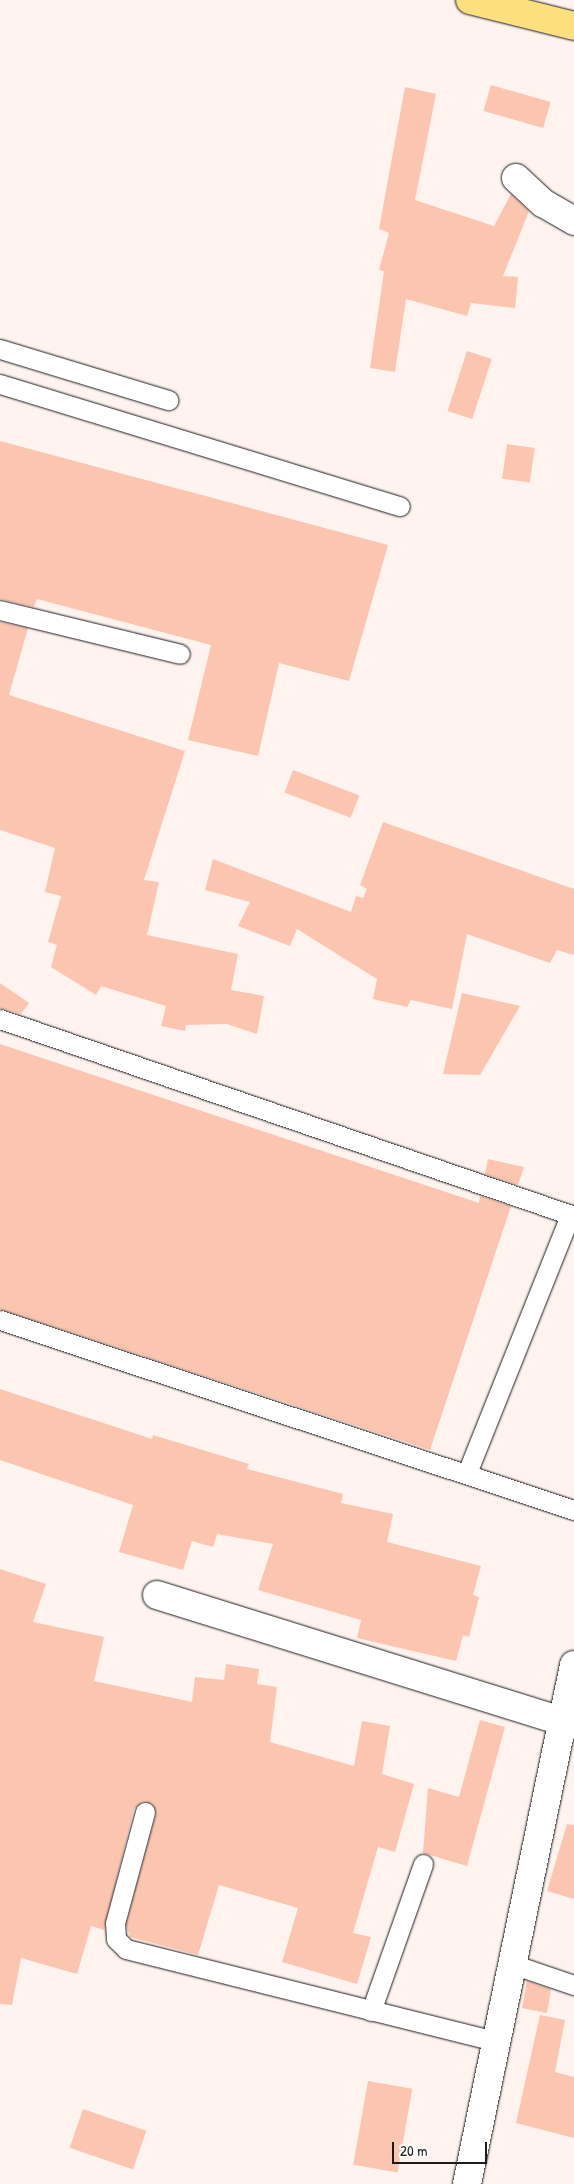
<!DOCTYPE html>
<style>
body{margin:0}
#map{position:relative;width:574px;height:2184px;overflow:hidden;background:#fef3ef;font-family:"Patrick Hand",sans-serif}
div>[style]{position:absolute}
.building>*{inset:0;background:#fcc5af;transform-origin:0 0}
.roads{filter:drop-shadow(0 0 1px #1c1c1c) drop-shadow(0 0 1px #1c1c1c)}
.service>*{height:19px;margin:-9.5px;padding:0 9.5px;transform-origin:9.5px;border-radius:9.5px;background:#fff}
.minor>*{height:28px;margin:-14px;padding:0 14px;transform-origin:14px;border-radius:14px;background:#fff}
.primary>*{height:28px;margin:-14px;padding:0 14px;transform-origin:14px;border-radius:14px;background:#fddf80}
span{translate:-50% -50%;white-space:nowrap;text-align:center;line-height:1.15;-webkit-text-stroke:4px #fff;paint-order:stroke}
.scale{position:absolute;left:392px;top:2142px;width:95px;height:22px;box-sizing:border-box;border:2px solid #1c1c1c;border-top:0;padding-left:6px;font-size:15px;line-height:18px;white-space:nowrap;color:#1c1c1c;-webkit-text-stroke:4px #fff;paint-order:stroke}
</style>
<div id="map">
<div class="building">
<div style="left:491px;top:85px;width:62px;height:27px;rotate:16deg"></div>
<div style="clip-path:polygon(405px 87px,436px 94px,415px 200px,494px 226px,511px 194px,529px 211px,503px 276px,518px 277px,515px 308px,471px 303px,467px 316px,406px 299px,395px 372px,370px 368px,384px 271px,379px 270px,389px 233px,379px 229px)"></div>
<div style="left:467px;top:351px;width:26px;height:63px;rotate:18deg"></div>
<div style="clip-path:polygon(0 441px,388px 545px,349px 681px,279px 663px,258px 756px,188px 740px,211px 645px,37px 599px,34px 607px,0 599px)"></div>
<div style="left:507px;top:444px;width:28px;height:35px;rotate:8deg"></div>
<div style="clip-path:polygon(0 622px,28px 628px,9px 695px,185px 751px,144px 880px,159px 882px,147px 935px,238px 954px,231px 990px,264px 996px,257px 1034px,227px 1024px,186px 1025px,185px 1031px,161px 1026px,166px 1006px,101px 986px,96px 995px,51px 967px,57px 945px,48px 942px,61px 896px,45px 892px,55px 848px,0 830px)"></div>
<div style="left:293px;top:770px;width:71px;height:24px;rotate:21deg"></div>
<div style="clip-path:polygon(383px 822px,574px 889px,574px 955px,557px 950px,550px 963px,467px 934px,452px 1009px,411px 1000px,407px 1007px,373px 999px,377px 979px,297px 929px,290px 946px,238px 926px,250px 902px,205px 890px,213px 859px,351px 912px,356px 896px,363px 898px,367px 889px,360px 885px)"></div>
<div style="clip-path:polygon(0 983px,29px 1003px,21px 1014px,0 1008px)"></div>
<div style="clip-path:polygon(462px 993px,520px 1006px,480px 1075px,443px 1074px)"></div>
<div style="clip-path:polygon(0 1044px,479px 1203px,480px 1196px,511px 1206px,430px 1450px,0 1309px)"></div>
<div style="clip-path:polygon(488px 1159px,524px 1167px,518px 1185px,485px 1174px)"></div>
<div style="clip-path:polygon(0 1389px,152px 1439px,153px 1435px,249px 1464px,247px 1469px,343px 1494px,341px 1503px,393px 1514px,387px 1542px,481px 1566px,473px 1595px,479px 1597px,469px 1637px,463px 1635px,456px 1661px,357px 1638px,361px 1620px,258px 1590px,273px 1544px,217px 1534px,213px 1547px,192px 1541px,183px 1570px,119px 1552px,133px 1505px,0 1460px)"></div>
<div style="clip-path:polygon(0 1569px,46px 1584px,33px 1622px,104px 1637px,94px 1681px,192px 1702px,195px 1677px,224px 1680px,226px 1664px,259px 1669px,257px 1684px,277px 1687px,270px 1742px,354px 1766px,362px 1721px,390px 1726px,382px 1774px,414px 1784px,395px 1852px,378px 1847px,353px 1933px,371px 1937px,357px 1984px,282px 1962px,298px 1908px,219px 1885px,198px 1955px,130px 1937px,126px 1924px,156px 1814px,153px 1804px,143px 1801px,134px 1809px,104px 1930px,91px 1926px,77px 1974px,21px 1958px,12px 2005px,0 2004px)"></div>
<div style="clip-path:polygon(480px 1720px,505px 1727px,467px 1866px,423px 1853px,428px 1788px,459px 1797px)"></div>
<div style="clip-path:polygon(567px 1824px,574px 1825px,574px 1899px,547px 1891px)"></div>
<div style="clip-path:polygon(527px 1981px,551px 1989px,547px 2013px,522px 2008px)"></div>
<div style="clip-path:polygon(540px 2015px,565px 2020px,555px 2072px,574px 2077px,574px 2138px,516px 2123px)"></div>
<div style="left:368px;top:2081px;width:45px;height:85px;rotate:10deg"></div>
<div style="left:83px;top:2109px;width:67px;height:41px;rotate:19deg"></div>
</div>
<div class="roads">
<div class="service">
<div style="left:0;top:349px;width:176px;rotate:16.9deg"></div>
<div style="left:0;top:384px;width:418px;rotate:17deg"></div>
<div style="left:0;top:610px;width:185px;rotate:13.7deg"></div>
<div style="left:0;top:1019px;width:607px;rotate:18.94deg"></div>
<div style="left:0;top:1320px;width:605px;rotate:18.32deg"></div>
<div style="left:467px;top:1473px;width:278px;rotate:-68.2deg"></div>
<div style="left:145px;top:1812px;width:115px;rotate:105.1deg"></div>
<div style="left:115px;top:1923px;width:16px;rotate:86deg"></div>
<div style="left:116px;top:1939px;width:14px;rotate:45deg"></div>
<div style="left:126px;top:1949px;width:379px;rotate:14deg"></div>
<div style="left:515px;top:1965px;width:62px;rotate:18.7deg"></div>
<div style="left:371px;top:2011px;width:156px;rotate:-70.5deg"></div>
</div>
<div class="minor">
<div style="left:516px;top:178px;width:37px;rotate:43deg"></div>
<div style="left:543px;top:203px;width:36px;rotate:30deg"></div>
<div style="left:157px;top:1595px;width:437px;rotate:17.3deg"></div>
<div style="left:467px;top:2184px;width:530px;rotate:-78.35deg"></div>
</div>
<div class="primary">
<div style="left:470px;top:0;width:107px;rotate:14deg"></div>
</div>
</div>
<div class="scale">20 m</div>
</div>
